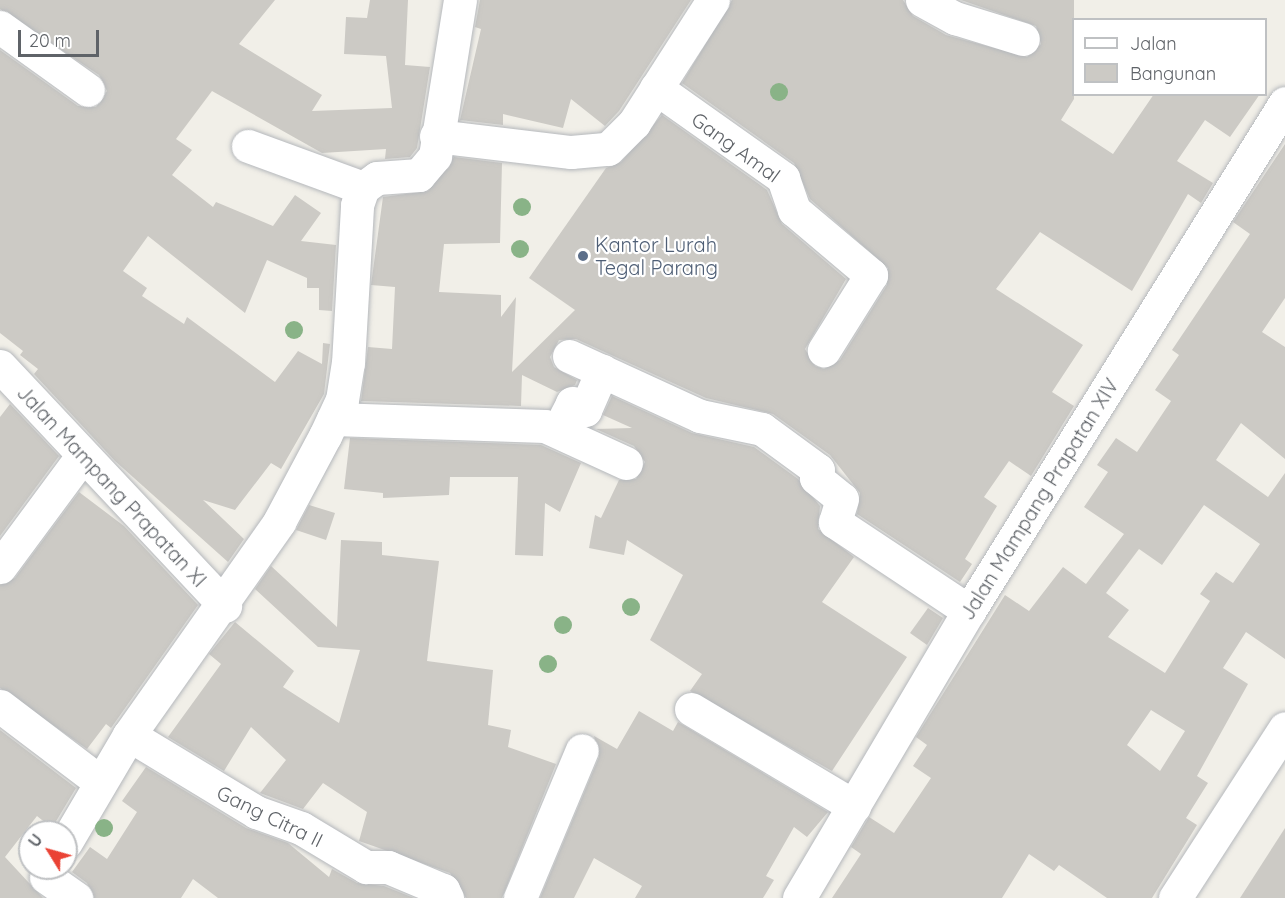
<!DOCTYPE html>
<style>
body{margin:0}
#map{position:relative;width:1285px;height:898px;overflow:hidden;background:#f1efe8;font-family:Quicksand,sans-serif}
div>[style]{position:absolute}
.building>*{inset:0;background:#cccac5}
.roads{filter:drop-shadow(0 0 2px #b5b8bc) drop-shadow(0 0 2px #b5b8bc)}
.minor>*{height:33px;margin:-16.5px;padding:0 16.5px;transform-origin:16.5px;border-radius:16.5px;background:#fff}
.trees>*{width:18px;height:18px;margin:-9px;border-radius:50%;background:#89b387}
.dots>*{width:16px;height:16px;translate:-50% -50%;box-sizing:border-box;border:3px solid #fff;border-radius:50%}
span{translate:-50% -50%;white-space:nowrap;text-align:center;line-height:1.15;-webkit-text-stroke:4.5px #fff;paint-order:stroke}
.street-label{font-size:20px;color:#5f6368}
.service-label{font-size:20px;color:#4e5e75}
.left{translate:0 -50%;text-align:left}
.legend{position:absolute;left:1072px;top:18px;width:195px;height:78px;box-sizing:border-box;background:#fff;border:2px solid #bfc1c3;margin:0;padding:8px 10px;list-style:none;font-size:18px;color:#5f6368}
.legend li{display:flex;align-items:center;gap:12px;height:30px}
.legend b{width:30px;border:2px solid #bfc1c3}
.north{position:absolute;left:18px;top:820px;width:60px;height:60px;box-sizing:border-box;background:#fff;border:2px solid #bfc1c3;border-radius:50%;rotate:307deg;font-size:16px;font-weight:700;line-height:24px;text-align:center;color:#5f6368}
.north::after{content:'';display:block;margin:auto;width:21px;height:27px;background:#ea4335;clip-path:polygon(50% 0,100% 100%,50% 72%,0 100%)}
.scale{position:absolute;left:18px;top:30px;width:81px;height:27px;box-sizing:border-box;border:3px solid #5f6368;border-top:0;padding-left:8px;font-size:18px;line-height:21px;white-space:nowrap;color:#5f6368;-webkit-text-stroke:4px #fff;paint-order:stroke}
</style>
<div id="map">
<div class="building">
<div style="clip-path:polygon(0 0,275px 0,239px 44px,322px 95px,312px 111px,392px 108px,386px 56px,344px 54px,346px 17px,367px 18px,370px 0,408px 0,405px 65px,430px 67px,417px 148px,410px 157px,385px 159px,386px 149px,322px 153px,212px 91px,176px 139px,192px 150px,172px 175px,213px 207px,216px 202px,273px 226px,295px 195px,321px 213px,301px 241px,336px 245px,332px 311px,319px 310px,319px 288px,307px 288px,307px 278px,267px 260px,245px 313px,148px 236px,123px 271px,147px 288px,142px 296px,184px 324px,187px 317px,275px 382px,298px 351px,322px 364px,323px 343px,330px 344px,324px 394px,281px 469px,271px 463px,235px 510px,203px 500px,244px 539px,228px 562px,115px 461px,34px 374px,38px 369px,20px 355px,23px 351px,0 333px,0 50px,78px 106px,96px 107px,107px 91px,99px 75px,0 9px)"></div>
<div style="clip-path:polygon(480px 0,691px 0,619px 111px,605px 126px,571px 99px,563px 128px,503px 114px,503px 125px,460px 120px,481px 29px,475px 27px)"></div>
<div style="clip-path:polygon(732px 0,903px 0,913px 16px,946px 35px,1027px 57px,1041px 44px,1036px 26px,961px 0,1074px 0,1074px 99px,1061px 120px,1113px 154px,1154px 94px,1260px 94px,1230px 137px,1205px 120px,1177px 161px,1213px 183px,1201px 203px,1188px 194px,1132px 291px,1040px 232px,996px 289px,1083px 345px,1052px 392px,1074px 406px,1031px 476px,1009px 461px,984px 497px,997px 506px,965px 559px,972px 564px,960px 582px,857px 514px,860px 493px,830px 455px,773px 414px,706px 398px,576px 339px,559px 340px,550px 357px,554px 367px,577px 380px,575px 385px,557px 392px,522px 375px,521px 406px,361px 401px,368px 347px,392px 349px,395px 287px,371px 285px,383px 197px,428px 191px,454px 157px,502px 163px,500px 243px,444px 244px,439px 292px,501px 295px,501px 317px,516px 297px,512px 372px,575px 310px,529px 278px,606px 168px,621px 162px,662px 115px,767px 190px,782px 224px,846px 279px,805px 349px,815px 366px,824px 369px,840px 360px,887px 285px,888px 268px,810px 199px,794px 163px,682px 83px)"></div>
<div style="clip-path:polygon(evenodd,1285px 144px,1285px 298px,1262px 332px,1285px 347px,1285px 459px,1241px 423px,1216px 460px,1268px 497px,1285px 473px,1285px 659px,1246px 632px,1223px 668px,1248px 684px,1197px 776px,1208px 783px,1186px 818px,1197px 825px,1152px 898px,1107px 898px,1059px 865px,1054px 871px,1029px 854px,1002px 898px,832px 898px,861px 854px,851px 847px,869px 817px,894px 833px,931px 778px,913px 766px,927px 745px,916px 737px,1005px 595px,1029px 611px,1063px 567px,1086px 584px,1124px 534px,1084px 507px,1108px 472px,1097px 465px,1116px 438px,1137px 452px,1171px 401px,1155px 390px,1179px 355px,1172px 350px,1250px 234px,1233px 222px,1285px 144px,1204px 505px,1260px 544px,1233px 583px,1216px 572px,1200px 594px,1210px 601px,1165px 673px,1108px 637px,1129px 610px,1106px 593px,1139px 549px,1162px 565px,1204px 505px,1285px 144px,1151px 710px,1185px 731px,1160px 771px,1127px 745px,1151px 710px)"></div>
<div style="clip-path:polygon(612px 396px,692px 433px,754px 447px,798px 479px,820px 506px,818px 529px,854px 557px,822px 602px,907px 657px,832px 771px,690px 691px,702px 674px,650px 640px,683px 575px,627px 540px,624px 555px,589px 548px,595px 515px,601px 518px,619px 480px,636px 479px,645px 462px,634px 446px,596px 429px,632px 428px,603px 415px)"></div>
<div style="clip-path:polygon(10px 404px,59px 456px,0 536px,0 417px)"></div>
<div style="clip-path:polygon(350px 438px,541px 445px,581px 463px,560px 512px,545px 503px,543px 556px,515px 555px,518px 477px,450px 477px,449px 495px,383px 498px,383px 493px,344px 489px)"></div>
<div style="clip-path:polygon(79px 492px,124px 526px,198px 605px,111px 728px,106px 724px,87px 749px,0 688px,0 585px,15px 578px)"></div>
<div style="clip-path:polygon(309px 505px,335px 513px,326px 540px,296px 530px)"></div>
<div style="clip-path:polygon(341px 540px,382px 542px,382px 555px,439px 561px,427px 661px,493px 670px,488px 725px,511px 730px,508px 747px,556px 764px,502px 898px,466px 898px,450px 873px,359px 841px,367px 812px,323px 783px,303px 809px,260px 793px,286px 760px,251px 727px,224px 771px,168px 737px,221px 664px,209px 654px,235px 622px,294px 671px,283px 687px,339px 723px,360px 650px,318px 647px,255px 589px,271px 566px,337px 627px)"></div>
<div style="clip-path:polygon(928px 608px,943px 618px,927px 645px,910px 633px)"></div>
<div style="clip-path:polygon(639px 711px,673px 731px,678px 722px,828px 812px,807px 837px,794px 827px,766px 876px,774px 880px,763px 898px,635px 898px,642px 886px,594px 858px,574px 898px,540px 898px,599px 757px,594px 736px,617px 749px)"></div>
<div style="clip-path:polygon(0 730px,76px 788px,52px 828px,37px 816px,5px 857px,43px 898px,0 898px)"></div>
<div style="clip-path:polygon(146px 767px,246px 828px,288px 843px,329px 877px,332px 869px,357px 883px,384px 886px,414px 898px,218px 898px,193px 879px,181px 898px,94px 898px,87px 883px,72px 872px,90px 847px,107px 859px,137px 812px,122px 801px)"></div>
<div style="clip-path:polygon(1285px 828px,1285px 898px,1240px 898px)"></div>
</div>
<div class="roads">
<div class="minor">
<div style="left:922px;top:0;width:38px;rotate:29deg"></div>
<div style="left:955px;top:18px;width:71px;rotate:17.2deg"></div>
<div style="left:0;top:27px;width:108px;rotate:35.6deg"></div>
<div style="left:656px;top:88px;width:156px;rotate:35.3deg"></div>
<div style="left:783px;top:178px;width:34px;rotate:71deg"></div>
<div style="left:794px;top:210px;width:101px;rotate:40.2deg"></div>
<div style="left:871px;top:275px;width:89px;rotate:122.1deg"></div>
<div style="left:436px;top:136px;width:136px;rotate:6.8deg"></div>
<div style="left:571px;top:152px;width:37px;rotate:-5deg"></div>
<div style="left:608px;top:149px;width:37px;rotate:-45deg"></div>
<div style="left:634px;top:123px;width:146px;rotate:-57.3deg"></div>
<div style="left:248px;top:146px;width:122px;rotate:20.1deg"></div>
<div style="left:569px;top:356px;width:144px;rotate:24.6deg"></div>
<div style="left:700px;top:416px;width:63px;rotate:11.8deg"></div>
<div style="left:762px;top:429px;width:69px;rotate:36.2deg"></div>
<div style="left:818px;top:470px;width:8px;rotate:104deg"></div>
<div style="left:816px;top:478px;width:33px;rotate:39deg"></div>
<div style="left:842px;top:499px;width:24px;rotate:107deg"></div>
<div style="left:835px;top:522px;width:161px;rotate:33.6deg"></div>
<div style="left:0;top:366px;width:329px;rotate:46.8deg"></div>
<div style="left:333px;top:419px;width:212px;rotate:1.9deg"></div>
<div style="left:545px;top:426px;width:89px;rotate:24.6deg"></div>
<div style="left:558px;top:431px;width:31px;rotate:-63deg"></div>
<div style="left:572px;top:403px;width:15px;rotate:28deg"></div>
<div style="left:585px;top:410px;width:43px;rotate:-66.4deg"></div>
<div style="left:0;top:567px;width:139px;rotate:-53.5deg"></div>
<div style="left:0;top:706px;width:126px;rotate:37.2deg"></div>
<div style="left:691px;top:709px;width:190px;rotate:30.8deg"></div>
<div style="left:129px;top:735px;width:149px;rotate:31.2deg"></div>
<div style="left:256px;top:812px;width:48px;rotate:19.6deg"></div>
<div style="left:301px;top:828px;width:76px;rotate:31deg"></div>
<div style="left:366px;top:867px;width:22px"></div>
<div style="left:388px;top:867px;width:60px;rotate:22.7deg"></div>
<div style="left:443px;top:890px;width:9px;rotate:63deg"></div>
<div style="left:66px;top:842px;width:124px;rotate:-59.5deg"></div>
<div style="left:129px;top:735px;width:261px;rotate:-54.8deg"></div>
<div style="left:279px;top:522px;width:98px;rotate:-61.9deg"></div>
<div style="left:325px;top:436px;width:40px;rotate:-65deg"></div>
<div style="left:342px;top:400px;width:37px;rotate:-81deg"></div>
<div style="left:348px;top:363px;width:158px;rotate:-86.7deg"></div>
<div style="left:357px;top:205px;width:18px;rotate:-71deg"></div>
<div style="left:363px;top:188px;width:17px;rotate:-36deg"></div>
<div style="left:377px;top:178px;width:42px;rotate:-4.1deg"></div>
<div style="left:419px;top:175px;width:25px;rotate:-50deg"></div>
<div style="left:435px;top:156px;width:158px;rotate:-80.9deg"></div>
<div style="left:46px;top:877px;width:37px;rotate:35deg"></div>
<div style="left:520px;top:898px;width:160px;rotate:-67.3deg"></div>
<div style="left:799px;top:898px;width:334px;rotate:-59.4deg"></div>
<div style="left:969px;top:611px;width:598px;rotate:-58.12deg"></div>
<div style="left:1175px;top:898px;width:202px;rotate:-57.1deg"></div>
</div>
</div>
<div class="trees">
<div style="left:779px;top:92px"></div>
<div style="left:522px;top:207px"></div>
<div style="left:520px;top:249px"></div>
<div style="left:294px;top:330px"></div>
<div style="left:631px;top:607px"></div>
<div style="left:563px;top:625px"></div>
<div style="left:548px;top:664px"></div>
<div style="left:104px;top:828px"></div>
</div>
<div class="dots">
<div style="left:583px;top:256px;background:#5c6f8a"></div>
</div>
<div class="street-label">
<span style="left:736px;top:147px;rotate:36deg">Gang Amal</span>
<span style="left:112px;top:486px;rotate:47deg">Jalan Mampang Prapatan XI</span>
<span style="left:1039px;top:499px;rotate:-58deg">Jalan Mampang Prapatan XIV</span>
<span style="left:270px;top:816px;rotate:26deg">Gang Citra II</span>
</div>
<div class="service-label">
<span class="left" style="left:595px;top:256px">Kantor Lurah<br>Tegal Parang</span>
</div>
<ul class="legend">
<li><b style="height:8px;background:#fff"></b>Jalan</li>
<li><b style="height:16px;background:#cccac5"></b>Bangunan</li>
</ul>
<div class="north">U</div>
<div class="scale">20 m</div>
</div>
